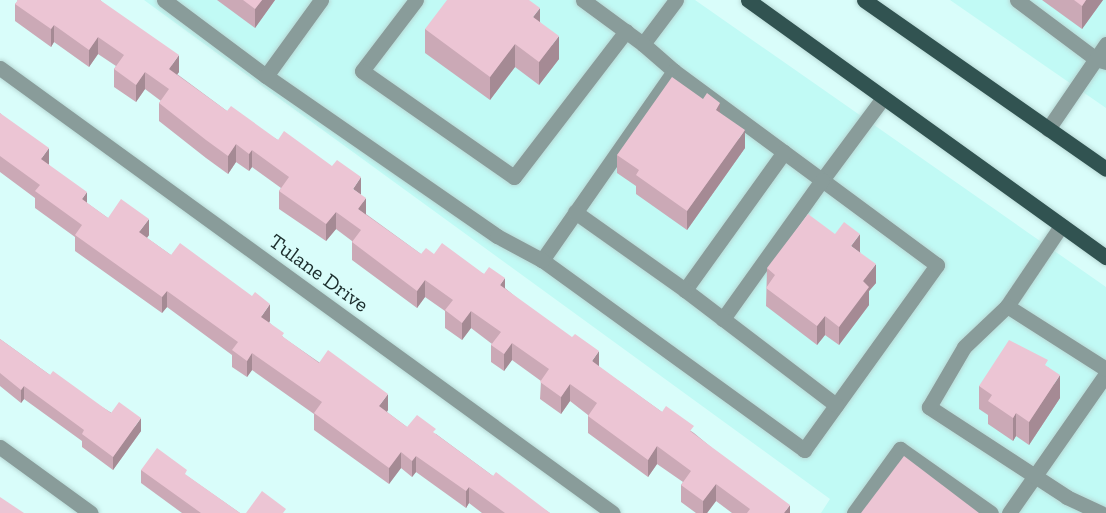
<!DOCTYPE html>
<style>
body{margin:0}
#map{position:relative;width:1106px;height:513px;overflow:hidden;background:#d9fdfa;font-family:"Zilla Slab",serif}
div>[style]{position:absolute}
.built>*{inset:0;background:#c1faf5}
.roads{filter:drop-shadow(0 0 2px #b7d8d5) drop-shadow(0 0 2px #b7d8d5)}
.minor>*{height:15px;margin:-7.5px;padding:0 7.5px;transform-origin:7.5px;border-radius:7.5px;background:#899c9a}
.major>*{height:15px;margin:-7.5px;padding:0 7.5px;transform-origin:7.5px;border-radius:7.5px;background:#315351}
.wall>*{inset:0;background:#cba9b6}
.shaded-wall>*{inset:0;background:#a58a94}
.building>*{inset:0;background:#ecc5d4}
span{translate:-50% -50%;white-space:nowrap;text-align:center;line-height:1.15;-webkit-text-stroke:4.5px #d9fdfa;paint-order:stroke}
.street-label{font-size:21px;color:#1b2d2c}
</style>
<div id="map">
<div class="built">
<div style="clip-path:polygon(144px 0,695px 0,1106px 287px,1106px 513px,821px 513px,830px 499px)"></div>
<div style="clip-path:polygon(950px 0,1106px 0,1106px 108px)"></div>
</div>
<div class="roads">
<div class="minor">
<div style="left:164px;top:0;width:127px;rotate:36.7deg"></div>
<div style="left:266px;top:76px;width:94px;rotate:-54.1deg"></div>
<div style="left:416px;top:0;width:89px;rotate:127.3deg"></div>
<div style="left:362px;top:71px;width:185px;rotate:34.9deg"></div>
<div style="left:514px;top:177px;width:184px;rotate:-52.5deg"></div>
<div style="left:583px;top:0;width:74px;rotate:36.3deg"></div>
<div style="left:643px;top:44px;width:55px;rotate:-53.1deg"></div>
<div style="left:1017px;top:0;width:99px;rotate:36.8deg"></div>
<div style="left:1096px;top:59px;width:10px;rotate:17deg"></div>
<div style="left:643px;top:44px;width:41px;rotate:41.1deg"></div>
<div style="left:674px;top:71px;width:231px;rotate:124.9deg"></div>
<div style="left:542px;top:260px;width:324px;rotate:35.9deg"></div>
<div style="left:804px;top:450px;width:228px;rotate:-54.3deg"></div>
<div style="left:937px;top:265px;width:143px;rotate:-143.5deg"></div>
<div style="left:822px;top:180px;width:102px;rotate:-53.4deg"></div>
<div style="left:0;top:68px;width:757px;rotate:35.98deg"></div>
<div style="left:674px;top:71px;width:184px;rotate:36.4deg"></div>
<div style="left:822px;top:180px;width:171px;rotate:125.5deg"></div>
<div style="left:266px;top:76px;width:281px;rotate:34.7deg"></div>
<div style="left:497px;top:236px;width:51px;rotate:28.1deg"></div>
<div style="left:1048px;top:129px;width:103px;rotate:-55.7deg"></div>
<div style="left:784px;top:152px;width:170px;rotate:125.7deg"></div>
<div style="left:685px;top:290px;width:190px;rotate:37.3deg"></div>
<div style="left:575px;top:212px;width:135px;rotate:35.3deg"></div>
<div style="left:1007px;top:306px;width:97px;rotate:-56deg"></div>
<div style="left:0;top:447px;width:112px;rotate:36deg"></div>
<div style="left:854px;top:513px;width:79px;rotate:-54.3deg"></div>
<div style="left:900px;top:449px;width:111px;rotate:35.1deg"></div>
<div style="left:1009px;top:513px;width:169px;rotate:-55.1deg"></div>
<div style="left:1101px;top:513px;width:38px;rotate:-155deg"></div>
<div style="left:1067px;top:497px;width:165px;rotate:-146.9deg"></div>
<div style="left:929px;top:407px;width:69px;rotate:-59.7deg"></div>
<div style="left:964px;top:347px;width:59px;rotate:-43.6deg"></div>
<div style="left:1007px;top:306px;width:117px;rotate:32.5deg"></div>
</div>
<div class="major">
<div style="left:748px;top:0;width:441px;rotate:35.7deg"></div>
<div style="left:864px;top:0;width:295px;rotate:34.9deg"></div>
</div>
</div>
<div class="wall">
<div style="clip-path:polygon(17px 0,100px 0,179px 72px,177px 74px,227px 111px,278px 140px,361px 195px,366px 214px,421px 254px,434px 254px,484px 274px,505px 288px,599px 367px,662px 412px,694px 433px,790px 513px,732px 513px,716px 501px,707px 513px,696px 513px,681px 502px,681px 485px,683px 482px,657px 464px,648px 477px,588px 433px,588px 415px,570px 401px,561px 414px,540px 399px,541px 381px,512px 360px,504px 371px,491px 362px,491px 345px,492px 344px,471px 328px,462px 340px,445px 328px,445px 311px,425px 297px,417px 308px,352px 260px,352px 241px,336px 229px,326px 241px,279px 209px,279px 191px,281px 188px,252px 167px,249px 171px,236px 162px,228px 174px,206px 158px,159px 121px,159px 103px,161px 101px,145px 89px,136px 102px,114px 87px,114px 69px,116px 66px,98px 54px,89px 67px,54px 42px,51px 47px,15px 21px,15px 4px,18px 1px)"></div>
<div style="clip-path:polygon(217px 0,275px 0,255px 28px)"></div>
<div style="clip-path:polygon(1042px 0,1103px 0,1082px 29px)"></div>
<div style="clip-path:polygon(540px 22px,559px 59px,539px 85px,515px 67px,490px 100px,425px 53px,425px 29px)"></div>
<div style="clip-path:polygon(0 113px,49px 165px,87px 203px,108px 218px,149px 235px,147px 238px,171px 255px,270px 321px,269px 322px,284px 338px,388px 410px,387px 412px,407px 427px,436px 434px,493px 476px,550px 513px,482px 513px,469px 503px,466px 508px,416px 472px,412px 477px,401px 468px,389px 484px,314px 430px,314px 414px,252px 370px,247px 377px,232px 367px,232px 355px,167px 307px,162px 313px,75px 251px,75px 237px,35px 208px,35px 198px,0 172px)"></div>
<div style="clip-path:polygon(720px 113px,745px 148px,687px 230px,636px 194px,636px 186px,617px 173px,617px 155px)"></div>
<div style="clip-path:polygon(860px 252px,876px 283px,869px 291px,869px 305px,839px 345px,825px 335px,817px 345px,766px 306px,767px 268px)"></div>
<div style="clip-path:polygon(0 339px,50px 375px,141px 431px,113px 470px,82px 447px,82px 441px,24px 399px,21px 403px,0 386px)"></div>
<div style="clip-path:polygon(1048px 367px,1060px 398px,1029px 445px,1016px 436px,1013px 441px,988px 424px,988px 415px,979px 409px,979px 386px)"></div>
<div style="clip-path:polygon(141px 470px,187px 476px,240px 513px,182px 513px,141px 483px)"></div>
</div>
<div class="shaded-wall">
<div style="clip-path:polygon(262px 0,275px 0,255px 28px,255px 9px)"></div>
<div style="clip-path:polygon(1086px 0,1103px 0,1082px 29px,1082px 6px)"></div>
<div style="clip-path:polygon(540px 8px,540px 31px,533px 17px)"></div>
<div style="clip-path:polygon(54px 25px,54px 42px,51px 47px,51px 29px)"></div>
<div style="clip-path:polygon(559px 36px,559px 59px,539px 85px,539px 62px)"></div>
<div style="clip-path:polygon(98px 37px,98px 54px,89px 67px,89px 50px)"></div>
<div style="clip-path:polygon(515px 44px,515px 67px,490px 100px,490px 77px)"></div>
<div style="clip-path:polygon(179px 55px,179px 72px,169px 86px,169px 69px)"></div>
<div style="clip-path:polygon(145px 72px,145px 89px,136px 102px,136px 85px)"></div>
<div style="clip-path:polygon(720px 103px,720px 121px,716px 110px)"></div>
<div style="clip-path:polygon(745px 130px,745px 148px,687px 230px,687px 211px)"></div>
<div style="clip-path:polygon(236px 144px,236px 162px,228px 174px,228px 156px)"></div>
<div style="clip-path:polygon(49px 148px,49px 164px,41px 175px,41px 159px)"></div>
<div style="clip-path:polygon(252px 150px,252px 167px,249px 171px,249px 154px)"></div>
<div style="clip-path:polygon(361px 177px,361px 195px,353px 189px)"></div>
<div style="clip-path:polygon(87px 192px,87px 209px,82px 199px)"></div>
<div style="clip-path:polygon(366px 198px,366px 215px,358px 209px)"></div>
<div style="clip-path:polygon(336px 212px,336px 229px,326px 241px,326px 224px)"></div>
<div style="clip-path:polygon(149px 219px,149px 235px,139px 248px,139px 232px)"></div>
<div style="clip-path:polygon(860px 234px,860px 253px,851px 246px)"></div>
<div style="clip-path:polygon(876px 264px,876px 283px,869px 291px,869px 305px,839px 345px,839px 327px,863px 281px)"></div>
<div style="clip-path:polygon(505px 278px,505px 295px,500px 285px)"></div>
<div style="clip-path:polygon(425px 280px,425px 297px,417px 308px,417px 291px)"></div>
<div style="clip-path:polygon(167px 291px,167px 307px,162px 313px,162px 297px)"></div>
<div style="clip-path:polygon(270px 304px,270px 321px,261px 333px,261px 317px)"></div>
<div style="clip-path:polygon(471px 311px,471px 328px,462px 340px,462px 323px)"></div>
<div style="clip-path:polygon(825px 316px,825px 335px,817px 345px,817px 326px)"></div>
<div style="clip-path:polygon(512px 343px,512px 360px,504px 371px,504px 354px)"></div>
<div style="clip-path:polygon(599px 351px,599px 369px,592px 361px)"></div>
<div style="clip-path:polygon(252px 353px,252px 370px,247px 377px,247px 361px)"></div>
<div style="clip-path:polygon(1060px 375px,1060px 398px,1029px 445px,1029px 422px)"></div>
<div style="clip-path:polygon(570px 384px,570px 401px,561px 414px,561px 397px)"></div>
<div style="clip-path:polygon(24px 386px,24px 399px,21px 403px,21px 390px)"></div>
<div style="clip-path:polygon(388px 394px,388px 410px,379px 423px,379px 406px)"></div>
<div style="clip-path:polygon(1016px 413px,1016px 436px,1013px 441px,1013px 418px)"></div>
<div style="clip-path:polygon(141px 418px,141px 431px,113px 470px,113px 457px)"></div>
<div style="clip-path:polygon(657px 446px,657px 464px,648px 477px,648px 460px)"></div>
<div style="clip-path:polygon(401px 452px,401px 468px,389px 484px,389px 468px)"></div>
<div style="clip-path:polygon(416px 456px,416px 472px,412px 477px,412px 461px)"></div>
<div style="clip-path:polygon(716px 484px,716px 501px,707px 513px,703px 513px,703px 501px)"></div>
<div style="clip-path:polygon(469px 487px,469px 503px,466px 508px,466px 491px)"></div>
<div style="clip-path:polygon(790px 505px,790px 513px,784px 513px)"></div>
</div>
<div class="building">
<div style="clip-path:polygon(18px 0,100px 0,179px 55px,169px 69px,227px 111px,231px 106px,278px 140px,284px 131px,332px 166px,337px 160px,361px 177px,353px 189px,366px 198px,358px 209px,421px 254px,426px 248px,434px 254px,442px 243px,484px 274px,489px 267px,505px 278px,500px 285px,572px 337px,575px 334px,599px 351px,592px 361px,662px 412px,666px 406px,694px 426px,690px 431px,790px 505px,784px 513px,747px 513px,750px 509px,716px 484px,703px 501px,681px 485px,691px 471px,657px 446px,648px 460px,588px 416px,597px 403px,570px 384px,561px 397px,540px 382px,549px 369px,512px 343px,504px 354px,491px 345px,501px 332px,471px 311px,462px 323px,445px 310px,453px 300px,425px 280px,417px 291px,352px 242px,361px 230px,336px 212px,326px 224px,279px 191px,289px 177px,252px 150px,249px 154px,236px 144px,228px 156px,206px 140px,159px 103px,169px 89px,145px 72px,136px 85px,114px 69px,124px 55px,98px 37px,89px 50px,54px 25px,51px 29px,15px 4px)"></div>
<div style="clip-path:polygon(243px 0,262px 0,255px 9px)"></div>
<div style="clip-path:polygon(447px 0,529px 0,540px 8px,533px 17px,559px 36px,539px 62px,515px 44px,490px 77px,425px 29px)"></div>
<div style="clip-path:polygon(1074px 0,1086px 0,1082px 6px)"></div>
<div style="clip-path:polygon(672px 77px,703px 99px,707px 93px,720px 103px,716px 110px,745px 130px,687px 211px,636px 175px,639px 170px,617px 155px)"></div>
<div style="clip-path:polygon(0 113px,49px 148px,41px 159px,87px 192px,82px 199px,108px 218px,121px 199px,149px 219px,139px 232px,171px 255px,180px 243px,252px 296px,255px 292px,270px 304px,261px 317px,284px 333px,282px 336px,319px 363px,328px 350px,388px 394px,379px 406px,407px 427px,417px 415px,436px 429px,433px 432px,493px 476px,496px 472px,550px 513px,505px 513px,469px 487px,466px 491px,416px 456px,412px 461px,401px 452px,389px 468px,314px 413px,322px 402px,252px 353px,247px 361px,232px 350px,238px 342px,167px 291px,162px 297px,75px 235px,82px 225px,35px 191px,40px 185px,0 156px)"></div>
<div style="clip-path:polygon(808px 214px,835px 234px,844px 222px,860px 234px,851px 246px,876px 264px,863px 281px,869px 287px,839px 327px,825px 316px,817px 326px,766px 288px,775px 275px,767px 268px)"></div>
<div style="clip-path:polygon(0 339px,50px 375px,53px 371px,111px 413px,119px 402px,141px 418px,113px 457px,82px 434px,84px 430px,24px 386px,21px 390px,0 373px)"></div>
<div style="clip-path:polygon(1009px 340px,1048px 360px,1045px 365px,1060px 375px,1029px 422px,1016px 413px,1013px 418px,988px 401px,992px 395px,979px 386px)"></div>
<div style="clip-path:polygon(157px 448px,187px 470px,185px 474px,240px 513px,201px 513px,141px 470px)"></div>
<div style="clip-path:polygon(904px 456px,979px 513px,861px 513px)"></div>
<div style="clip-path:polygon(262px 491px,286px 509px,283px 513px,246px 513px)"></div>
<div style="clip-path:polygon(0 497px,24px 513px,0 513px)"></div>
</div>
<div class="street-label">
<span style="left:319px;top:273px;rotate:36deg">Tulane Drive</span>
</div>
</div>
